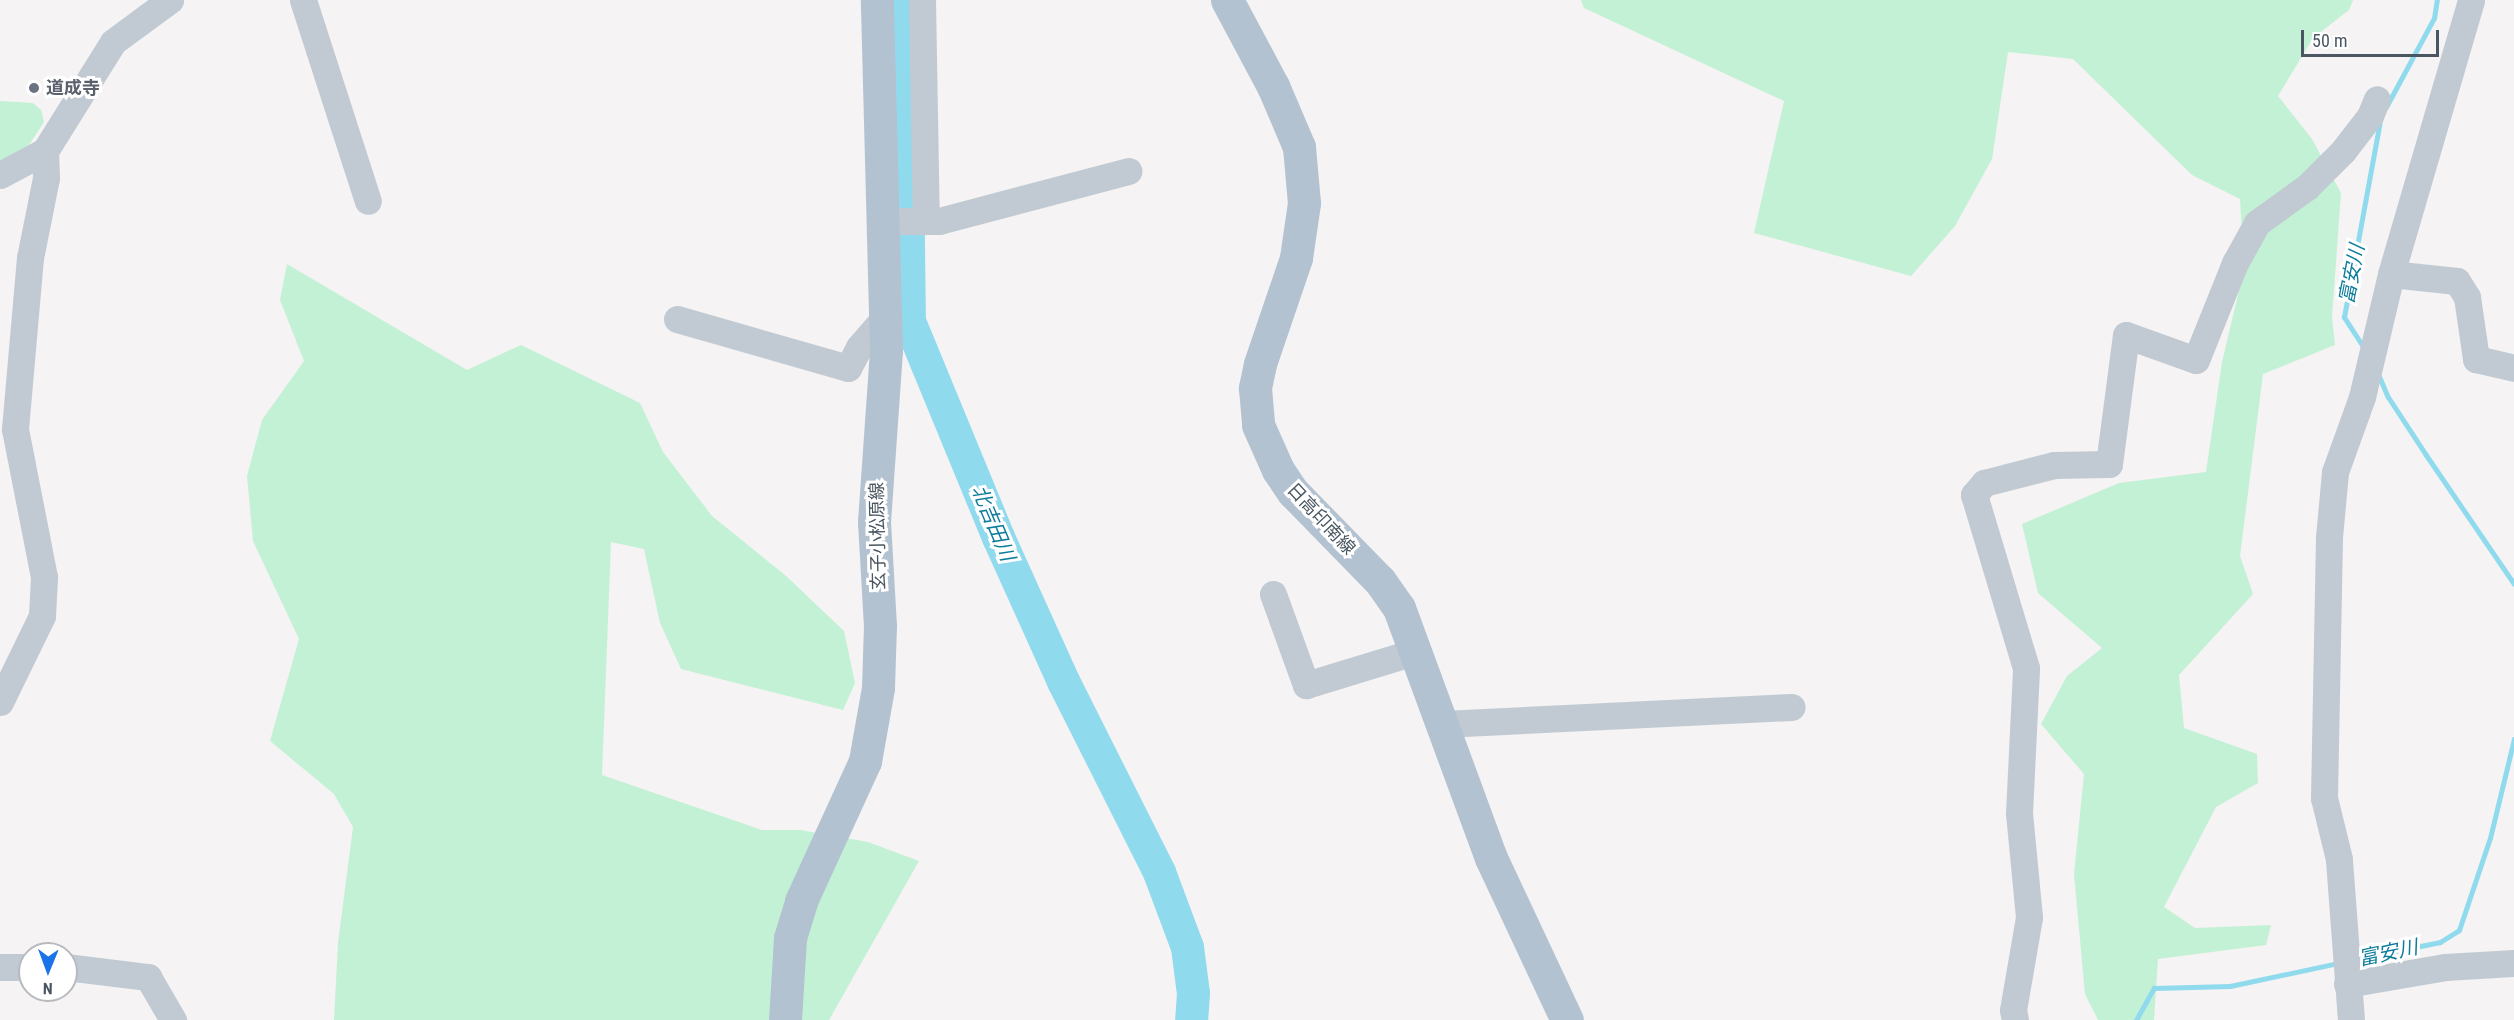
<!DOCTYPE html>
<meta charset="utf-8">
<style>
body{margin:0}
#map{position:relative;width:2514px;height:1020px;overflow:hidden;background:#f5f3f3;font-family:"Roboto Condensed","Noto Sans JP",sans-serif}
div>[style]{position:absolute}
.green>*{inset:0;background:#c3f1d5}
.stream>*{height:5px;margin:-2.5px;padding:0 2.5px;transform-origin:2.5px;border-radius:2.5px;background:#90daee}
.river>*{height:33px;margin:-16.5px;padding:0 16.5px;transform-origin:16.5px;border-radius:16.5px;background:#90daee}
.minor>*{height:27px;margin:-13.5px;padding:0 13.5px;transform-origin:13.5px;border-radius:13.5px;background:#c1cad2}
.major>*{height:33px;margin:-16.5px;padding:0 16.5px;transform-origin:16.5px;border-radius:16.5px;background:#b3c2d1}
.dots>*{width:16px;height:16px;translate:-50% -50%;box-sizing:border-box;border:3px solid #fff;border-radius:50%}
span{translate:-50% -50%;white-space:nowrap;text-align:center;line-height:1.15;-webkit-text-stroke:6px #fff;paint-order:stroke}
.worship-label{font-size:18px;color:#5b616d;font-weight:700}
.left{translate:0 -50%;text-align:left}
.street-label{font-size:18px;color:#4a5661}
.water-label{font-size:20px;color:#0c7c9b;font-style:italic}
.north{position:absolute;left:18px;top:942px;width:60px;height:60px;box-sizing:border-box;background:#fff;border:2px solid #b7bbc0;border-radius:50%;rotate:181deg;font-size:16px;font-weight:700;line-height:24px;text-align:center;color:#4a5661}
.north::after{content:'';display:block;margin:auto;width:21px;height:27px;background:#1a73e8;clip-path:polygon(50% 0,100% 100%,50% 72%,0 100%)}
.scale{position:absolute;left:2301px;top:30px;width:138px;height:27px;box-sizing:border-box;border:3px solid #4a5661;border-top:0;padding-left:8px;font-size:18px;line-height:21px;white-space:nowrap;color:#4a5661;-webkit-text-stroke:4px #fff;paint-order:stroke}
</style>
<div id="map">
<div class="green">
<div style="clip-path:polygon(1581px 0,2353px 0,2349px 10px,2313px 38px,2278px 96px,2312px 139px,2341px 193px,2332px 317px,2335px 345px,2263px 374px,2240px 556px,2253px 594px,2179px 675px,2184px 728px,2257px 754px,2258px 783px,2216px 807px,2164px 907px,2195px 928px,2271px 925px,2266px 945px,2158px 959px,2154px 1020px,2098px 1020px,2085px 994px,2074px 874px,2084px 774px,2041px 724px,2067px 676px,2102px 648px,2038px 593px,2022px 524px,2119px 483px,2206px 472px,2222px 362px,2244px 270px,2240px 199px,2192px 175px,2073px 59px,2008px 52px,1992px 159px,1955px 226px,1911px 276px,1754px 233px,1784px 101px,1584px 8px)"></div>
<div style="clip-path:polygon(0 101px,33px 103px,41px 110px,44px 122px,27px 148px,0 167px)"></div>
<div style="clip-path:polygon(287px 264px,467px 370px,521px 345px,640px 403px,663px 452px,712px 516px,785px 575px,844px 631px,855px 683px,843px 710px,681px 669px,660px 623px,644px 549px,611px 542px,602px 775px,762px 830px,800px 830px,868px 842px,919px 861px,829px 1020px,334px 1020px,338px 943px,353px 827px,334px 794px,270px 741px,299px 639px,253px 541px,247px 476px,262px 420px,304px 361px,280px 300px)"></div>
</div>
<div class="stream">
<div style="left:2386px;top:107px;width:101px;rotate:-61.7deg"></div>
<div style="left:2434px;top:18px;width:18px;rotate:-81deg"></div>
<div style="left:2364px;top:348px;width:37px;rotate:-123deg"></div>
<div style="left:2344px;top:317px;width:199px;rotate:-79.6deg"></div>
<div style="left:2378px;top:374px;width:25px;rotate:67deg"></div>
<div style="left:2388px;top:397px;width:69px;rotate:56.8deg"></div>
<div style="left:2426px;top:455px;width:156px;rotate:55.7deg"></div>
<div style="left:2356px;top:959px;width:86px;rotate:-11.4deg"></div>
<div style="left:2440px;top:942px;width:22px;rotate:-32deg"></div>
<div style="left:2459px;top:930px;width:97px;rotate:-71.4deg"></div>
<div style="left:2490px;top:838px;width:102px;rotate:-76.4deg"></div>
<div style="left:2136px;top:1020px;width:37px;rotate:-61deg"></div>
<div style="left:2154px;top:988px;width:76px;rotate:-1.5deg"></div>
<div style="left:2230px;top:986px;width:110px;rotate:-12deg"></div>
</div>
<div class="river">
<div style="left:905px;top:0;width:321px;rotate:89.3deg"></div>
<div style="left:909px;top:321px;width:234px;rotate:67.6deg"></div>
<div style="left:998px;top:537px;width:158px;rotate:65.7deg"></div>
<div style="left:1063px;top:681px;width:214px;rotate:63.3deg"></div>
<div style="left:1159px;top:872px;width:80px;rotate:69.5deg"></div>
<div style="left:1187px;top:947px;width:46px;rotate:82.6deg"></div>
<div style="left:1193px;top:993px;width:27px;rotate:94deg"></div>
</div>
<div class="minor">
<div style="left:303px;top:0;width:211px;rotate:72.1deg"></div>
<div style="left:922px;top:0;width:221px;rotate:89deg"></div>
<div style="left:0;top:175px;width:51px;rotate:-28.1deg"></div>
<div style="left:883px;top:221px;width:56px"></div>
<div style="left:939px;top:221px;width:196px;rotate:-14.8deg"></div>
<div style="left:2391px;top:274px;width:66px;rotate:6.1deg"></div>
<div style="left:2457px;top:281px;width:19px;rotate:58deg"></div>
<div style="left:2467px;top:297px;width:63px;rotate:81.7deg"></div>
<div style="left:2476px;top:359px;width:39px;rotate:13deg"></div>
<div style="left:677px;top:319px;width:178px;rotate:16deg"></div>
<div style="left:848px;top:368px;width:24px;rotate:-62deg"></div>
<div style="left:859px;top:347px;width:40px;rotate:-49deg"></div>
<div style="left:1273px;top:594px;width:97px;rotate:70.1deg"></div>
<div style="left:1306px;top:685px;width:116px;rotate:-17deg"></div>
<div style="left:0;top:702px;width:96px;rotate:-64deg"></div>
<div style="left:42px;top:616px;width:39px;rotate:-87deg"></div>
<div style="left:44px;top:577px;width:151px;rotate:-101.1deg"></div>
<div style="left:15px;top:429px;width:172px;rotate:-85deg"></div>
<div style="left:30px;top:258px;width:82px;rotate:-78.7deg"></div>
<div style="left:46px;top:178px;width:27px;rotate:-92deg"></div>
<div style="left:45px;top:151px;width:128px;rotate:-58deg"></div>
<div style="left:113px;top:42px;width:71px;rotate:-36.4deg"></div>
<div style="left:1443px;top:724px;width:349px;rotate:-2.8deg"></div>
<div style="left:0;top:967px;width:30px"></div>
<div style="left:66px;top:967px;width:83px;rotate:7deg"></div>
<div style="left:148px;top:977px;width:50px;rotate:59.8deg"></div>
<div style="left:2347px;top:984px;width:99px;rotate:-9.8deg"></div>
<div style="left:2445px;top:967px;width:69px;rotate:-3.3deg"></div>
<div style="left:2015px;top:1020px;width:10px;rotate:-101deg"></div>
<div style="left:2013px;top:1010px;width:94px;rotate:-80.2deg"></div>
<div style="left:2029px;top:917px;width:104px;rotate:-95.5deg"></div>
<div style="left:2019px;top:813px;width:145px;rotate:-87.2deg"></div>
<div style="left:2026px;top:668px;width:181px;rotate:-106.7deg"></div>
<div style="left:1974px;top:495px;width:16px;rotate:-50deg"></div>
<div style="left:1984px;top:483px;width:72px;rotate:-14.4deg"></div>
<div style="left:2054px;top:465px;width:55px;rotate:-1deg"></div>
<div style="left:2109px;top:464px;width:130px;rotate:-82.5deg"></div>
<div style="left:2126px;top:335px;width:74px;rotate:19.7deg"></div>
<div style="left:2196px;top:360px;width:105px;rotate:-68.1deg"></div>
<div style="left:2235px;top:263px;width:46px;rotate:-61.2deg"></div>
<div style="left:2257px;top:223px;width:62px;rotate:-35.8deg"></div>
<div style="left:2307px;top:187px;width:51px;rotate:-45deg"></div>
<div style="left:2343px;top:151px;width:44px;rotate:-52.4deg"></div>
<div style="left:2370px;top:116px;width:18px;rotate:-68deg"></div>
<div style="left:2351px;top:1020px;width:161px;rotate:-94.3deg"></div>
<div style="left:2339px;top:859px;width:63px;rotate:-103.8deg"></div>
<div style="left:2324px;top:798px;width:261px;rotate:-88.9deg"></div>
<div style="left:2329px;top:537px;width:65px;rotate:-84.7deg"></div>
<div style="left:2335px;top:472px;width:80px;rotate:-70.2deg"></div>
<div style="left:2362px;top:397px;width:126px;rotate:-76.7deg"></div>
<div style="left:2391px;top:274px;width:285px;rotate:-73.7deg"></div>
</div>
<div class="major">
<div style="left:1227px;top:0;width:98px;rotate:61.9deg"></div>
<div style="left:1273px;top:86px;width:66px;rotate:66.9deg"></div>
<div style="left:1299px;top:147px;width:56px;rotate:84.9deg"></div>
<div style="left:1304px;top:203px;width:56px;rotate:98.3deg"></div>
<div style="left:1296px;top:258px;width:112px;rotate:108.8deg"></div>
<div style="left:1260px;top:364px;width:25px;rotate:102deg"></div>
<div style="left:1255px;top:388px;width:37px;rotate:85deg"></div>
<div style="left:1258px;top:425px;width:49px;rotate:66deg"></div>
<div style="left:1278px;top:470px;width:27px;rotate:56deg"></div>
<div style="left:1293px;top:492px;width:124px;rotate:45.7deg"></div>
<div style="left:1380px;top:581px;width:33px;rotate:55deg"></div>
<div style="left:1399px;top:608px;width:266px;rotate:69.8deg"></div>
<div style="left:1491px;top:858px;width:179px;rotate:64.9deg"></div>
<div style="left:785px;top:1020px;width:82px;rotate:-86.5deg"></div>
<div style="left:790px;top:938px;width:39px;rotate:-73deg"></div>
<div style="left:801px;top:901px;width:154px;rotate:-65.4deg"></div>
<div style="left:865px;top:761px;width:74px;rotate:-79.9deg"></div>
<div style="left:878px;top:688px;width:62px;rotate:-88.2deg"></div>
<div style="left:880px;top:626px;width:104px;rotate:-93.3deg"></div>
<div style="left:874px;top:522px;width:171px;rotate:-86deg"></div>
<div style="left:886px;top:351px;width:351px;rotate:-91.5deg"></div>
</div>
<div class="dots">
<div style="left:34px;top:88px;background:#6b7280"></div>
</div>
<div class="worship-label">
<span class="left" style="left:46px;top:88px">道成寺</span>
</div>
<div class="street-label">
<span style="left:1321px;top:519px;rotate:47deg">日高印南線</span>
<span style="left:878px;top:536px;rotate:-91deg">玄子小松原線</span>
</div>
<div class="water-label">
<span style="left:2352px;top:274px;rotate:-79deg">富安川</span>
<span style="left:993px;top:523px;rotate:67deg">北吉田川</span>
<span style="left:2388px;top:953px;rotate:-12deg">富安川</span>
</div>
<div class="north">N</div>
<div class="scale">50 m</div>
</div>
